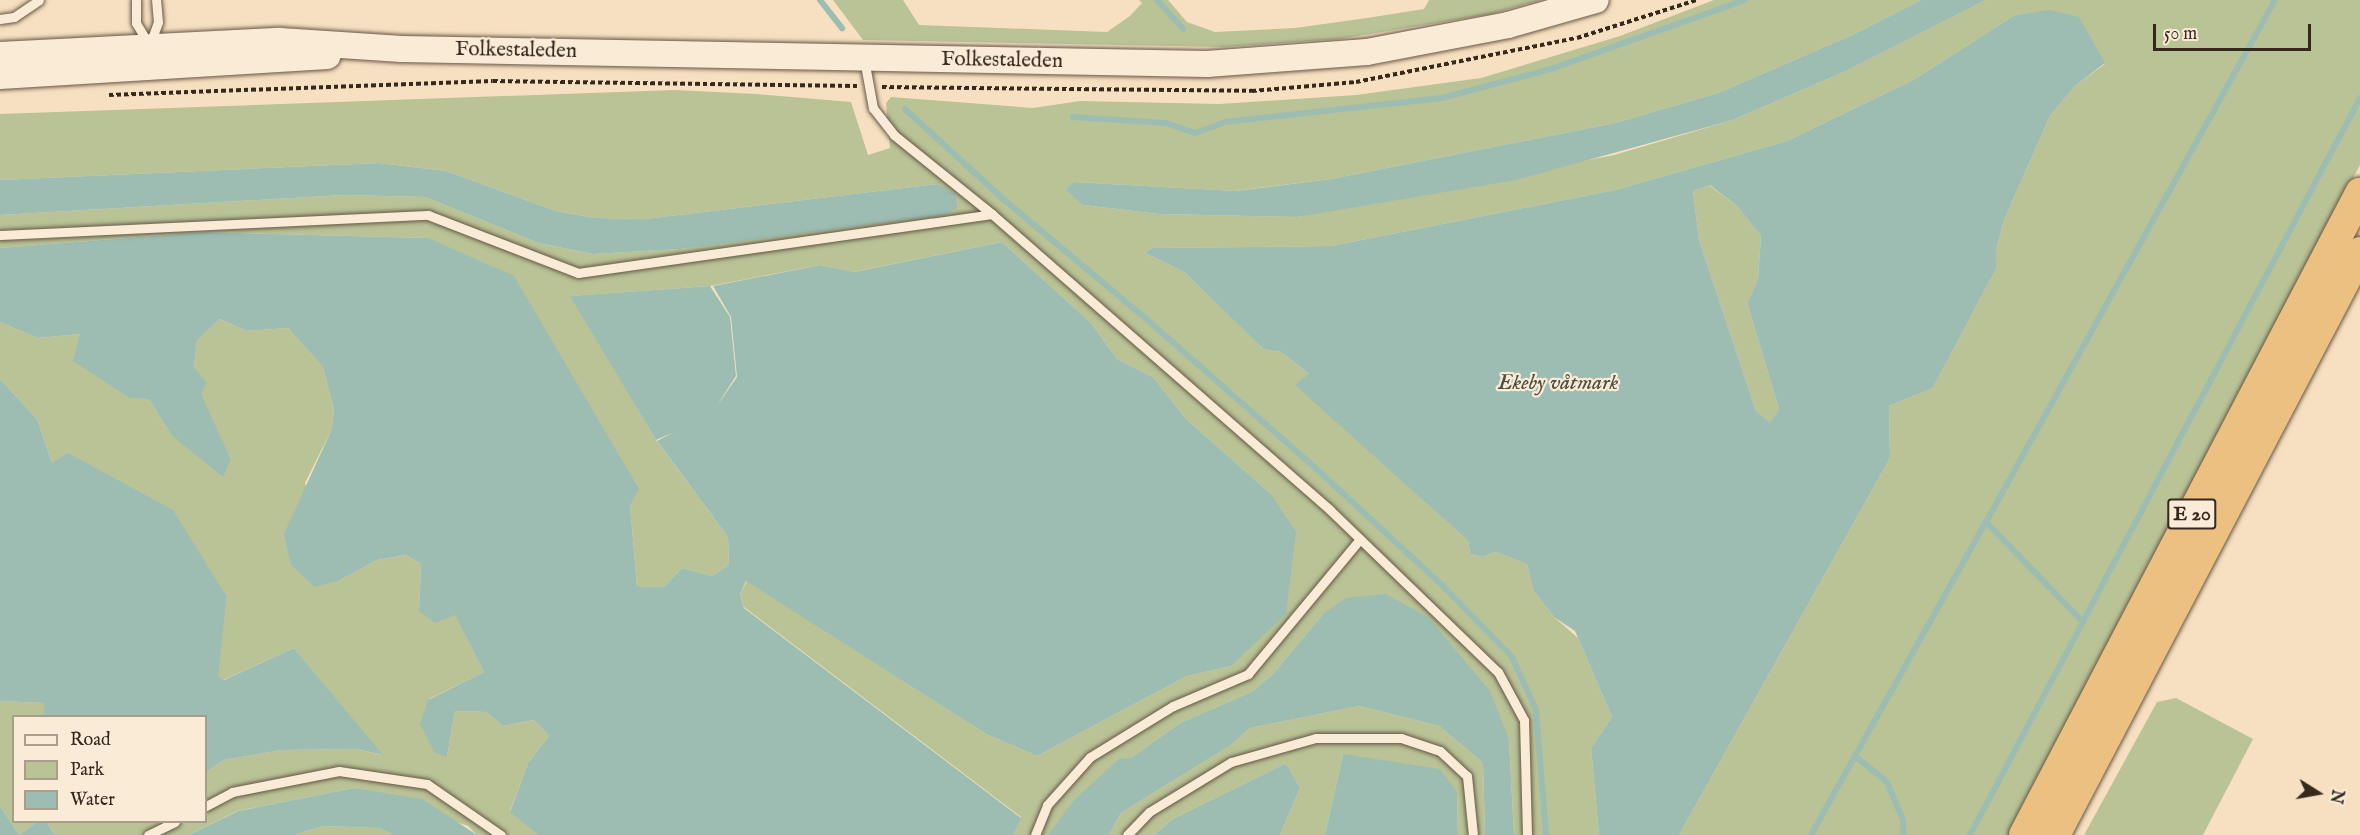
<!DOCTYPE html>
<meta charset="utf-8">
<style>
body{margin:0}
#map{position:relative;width:2360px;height:835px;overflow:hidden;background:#f7e0c1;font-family:"IM FELL English",serif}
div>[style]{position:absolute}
.green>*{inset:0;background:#b9c396}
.water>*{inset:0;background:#9dbdb2}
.stream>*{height:6px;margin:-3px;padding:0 3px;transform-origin:3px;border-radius:3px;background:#9dbdb2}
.path>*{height:4px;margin-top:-2px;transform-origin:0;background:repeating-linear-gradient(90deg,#35291e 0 4.5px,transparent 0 7.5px)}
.roads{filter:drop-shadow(0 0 2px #665747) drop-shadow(0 0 2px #665747)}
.service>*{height:9px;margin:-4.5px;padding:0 4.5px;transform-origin:4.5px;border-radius:4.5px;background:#faebd7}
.secondary>*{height:26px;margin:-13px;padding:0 13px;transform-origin:13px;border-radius:13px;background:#faebd7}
.trunk>*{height:30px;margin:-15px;padding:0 15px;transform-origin:15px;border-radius:15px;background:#ecc080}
span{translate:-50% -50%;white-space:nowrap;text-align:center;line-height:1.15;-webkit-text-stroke:4.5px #faebd7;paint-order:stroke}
.shield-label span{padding:2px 4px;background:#faebd7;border:2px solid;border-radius:4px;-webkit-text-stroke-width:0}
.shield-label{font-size:20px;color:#35291e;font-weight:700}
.street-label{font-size:21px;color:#35291e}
.water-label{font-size:22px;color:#4f4e43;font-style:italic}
.legend{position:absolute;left:12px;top:715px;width:195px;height:108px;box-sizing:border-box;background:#faebd7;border:2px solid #ab9d8d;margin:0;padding:8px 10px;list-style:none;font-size:18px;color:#35291e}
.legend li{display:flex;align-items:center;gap:12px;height:30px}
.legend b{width:30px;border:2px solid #ab9d8d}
.north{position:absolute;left:2288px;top:763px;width:60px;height:60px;-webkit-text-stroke:4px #faebd7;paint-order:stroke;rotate:101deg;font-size:16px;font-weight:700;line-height:24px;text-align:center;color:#35291e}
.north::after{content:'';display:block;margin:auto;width:21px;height:27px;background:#35291e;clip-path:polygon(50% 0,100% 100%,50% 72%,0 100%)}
.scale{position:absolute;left:2153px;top:24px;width:158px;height:27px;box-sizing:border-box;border:3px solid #35291e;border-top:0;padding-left:8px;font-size:18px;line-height:21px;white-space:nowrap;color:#35291e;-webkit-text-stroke:4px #faebd7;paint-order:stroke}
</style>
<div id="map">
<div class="green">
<div style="clip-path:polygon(833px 0,903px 0,919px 25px,1107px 32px,1130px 16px,1142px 3px,1139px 0,1168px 0,1187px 22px,1215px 32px,1295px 28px,1367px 18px,1424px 9px,1429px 0,1541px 0,1491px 14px,1340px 39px,1224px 47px,863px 40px)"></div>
<div style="clip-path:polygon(1714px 0,1921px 0,1852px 35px,1718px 93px,1615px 123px,1331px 179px,1234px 191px,1074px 182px,1083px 205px,1159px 214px,1297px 217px,1614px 155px,1733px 120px,1846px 71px,1986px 0,2360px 0,2360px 165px,2010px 835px,1679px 835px,1890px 458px,1889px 406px,1933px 388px,1996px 269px,1996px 250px,2004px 220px,2050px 116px,2075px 86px,2105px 64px,2013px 16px,1915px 79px,1787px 141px,1615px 190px,1331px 246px,1152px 248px,1145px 253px,1184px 272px,1263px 349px,1281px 352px,1310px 375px,1296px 385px,1468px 541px,1470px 554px,1483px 557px,1495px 552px,1527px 564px,1533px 590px,1554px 617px,1578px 638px,1612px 717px,1591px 748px,1599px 835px,1514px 835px,1509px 740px,1323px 614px,1273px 674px,1253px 691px,1180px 723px,1131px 758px,1048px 835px,1014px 835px,1021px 817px,744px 607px,740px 594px,747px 581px,986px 734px,1037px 756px,1187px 676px,1231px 666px,1271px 494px,1186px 419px,1153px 377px,1117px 359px,1092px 324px,1002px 242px,853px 272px,820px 265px,710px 286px,571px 296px,656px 440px,728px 537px,729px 565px,712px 576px,682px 568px,664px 587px,637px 586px,630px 505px,428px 238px,202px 232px,0 248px,0 215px,344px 195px,425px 197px,538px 243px,593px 254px,680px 249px,958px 207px,955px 195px,937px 184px,645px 219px,595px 218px,556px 211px,446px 171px,379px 163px,0 180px,0 114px,675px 90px,756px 94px,851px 102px,868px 155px,890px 148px,886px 103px,891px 97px,1033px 108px,1080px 101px,1219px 104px,1356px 95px,1481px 78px,1620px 36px)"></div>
<div style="clip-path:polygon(1709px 185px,1737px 206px,1761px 236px,1758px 279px,1747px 303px,1779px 409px,1770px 424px,1756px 411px,1699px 240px,1693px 191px)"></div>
<div style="clip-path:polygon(220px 319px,246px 331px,288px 328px,323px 367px,334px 410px,331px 431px,305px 483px,338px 581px,377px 560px,406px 555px,421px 564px,419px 611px,455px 614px,484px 672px,429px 699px,447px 757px,455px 711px,486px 712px,503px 726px,534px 720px,549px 736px,528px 763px,510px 811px,538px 835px,477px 835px,468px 826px,354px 788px,237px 811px,189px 835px,54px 835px,47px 822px,206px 822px,206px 772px,224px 760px,282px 750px,356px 749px,382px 755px,294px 648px,223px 680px,217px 676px,227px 597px,52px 463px,37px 419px,0 379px,0 322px,38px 338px,80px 334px,149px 399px,171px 435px,231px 459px,200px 394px,194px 367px,197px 341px)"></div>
<div style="clip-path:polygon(2176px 698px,2253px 739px,2203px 835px,2084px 835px,2157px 702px)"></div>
<div style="clip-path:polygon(0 701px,45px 703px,44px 716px,14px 716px,14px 822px,37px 822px,19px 835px,0 806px)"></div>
<div style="clip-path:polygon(1359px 706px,1439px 726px,1483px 763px,1485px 835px,1458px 835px,1457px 792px,1343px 754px,1325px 835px,1280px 835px,1300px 788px,1286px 763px,1173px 819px,1154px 835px,1109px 835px,1121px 813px,1231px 745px,1250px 728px)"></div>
<div style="clip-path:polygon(323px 826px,379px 828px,394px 835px,294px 835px)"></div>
</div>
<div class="water">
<div style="clip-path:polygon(1921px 0,1986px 0,1846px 71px,1733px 120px,1516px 180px,1297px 217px,1159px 214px,1083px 205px,1066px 190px,1074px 182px,1235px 191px,1331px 179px,1615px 123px,1718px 93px,1852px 35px)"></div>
<div style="clip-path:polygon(evenodd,2049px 10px,2079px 17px,2105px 63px,2075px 86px,2050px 116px,2004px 220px,1996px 250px,1996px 269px,1933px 388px,1889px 406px,1890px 458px,1679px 835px,1599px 835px,1591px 748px,1612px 717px,1575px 631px,1554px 617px,1533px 590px,1527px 564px,1495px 552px,1483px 557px,1470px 554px,1468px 541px,1295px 385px,1309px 374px,1281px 352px,1263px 349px,1184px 272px,1145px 253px,1152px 248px,1331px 246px,1615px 190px,1787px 141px,1915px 79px,2013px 16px,2049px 10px,1710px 185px,1737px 206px,1761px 236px,1758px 279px,1747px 303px,1779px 409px,1770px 423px,1756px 411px,1699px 240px,1693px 191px,1710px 185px)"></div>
<div style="clip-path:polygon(379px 163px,446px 171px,556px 211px,595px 218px,645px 219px,937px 184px,955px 194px,958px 207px,945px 215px,680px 249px,593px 254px,538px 243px,425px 197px,344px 195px,0 215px,0 180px)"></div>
<div style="clip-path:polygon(202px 232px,428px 238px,514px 276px,639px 489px,630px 505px,637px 586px,664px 587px,682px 568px,712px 576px,729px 565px,728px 537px,657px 441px,674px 432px,656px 440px,570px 296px,710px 286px,730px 317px,736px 376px,716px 407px,737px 377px,731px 317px,713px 286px,820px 265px,854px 272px,1002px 242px,1092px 324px,1117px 359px,1153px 377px,1186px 419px,1271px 494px,1296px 532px,1286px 614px,1231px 666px,1187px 676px,1037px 756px,986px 734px,746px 581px,740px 594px,744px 608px,1021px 818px,1014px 835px,538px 835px,510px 812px,528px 763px,549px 736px,534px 720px,503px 726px,486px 712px,455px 711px,447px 757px,435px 753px,420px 724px,428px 700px,484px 672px,455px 615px,435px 623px,419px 611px,421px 564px,406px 555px,377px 560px,338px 581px,315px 587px,291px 565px,284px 534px,331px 431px,334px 410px,323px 367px,288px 328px,246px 331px,220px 319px,197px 341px,194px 367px,207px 383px,201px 394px,231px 459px,223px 477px,171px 435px,149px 399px,130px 398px,73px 361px,80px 334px,38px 338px,0 322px,0 248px)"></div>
<div style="clip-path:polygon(0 379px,37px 419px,52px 463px,68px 453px,173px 510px,227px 597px,218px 676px,224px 680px,294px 648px,383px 755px,356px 749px,282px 750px,224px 760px,206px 772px,206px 716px,44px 716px,44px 703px,0 701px)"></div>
<div style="clip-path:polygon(1386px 594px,1429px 618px,1490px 691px,1509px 740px,1514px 835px,1485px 835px,1483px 763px,1439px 726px,1359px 706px,1250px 728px,1231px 745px,1121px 813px,1109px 835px,1048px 835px,1074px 800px,1119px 759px,1131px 758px,1180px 723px,1253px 691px,1273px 674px,1323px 614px,1346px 598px)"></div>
<div style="clip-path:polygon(1343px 754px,1440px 769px,1457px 792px,1458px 835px,1325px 835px)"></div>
<div style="clip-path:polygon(1286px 763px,1300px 788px,1280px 835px,1154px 835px,1173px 819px)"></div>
<div style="clip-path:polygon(354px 788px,422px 799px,477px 835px,394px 835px,379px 828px,323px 826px,294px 835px,189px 835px,238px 811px)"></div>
<div style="clip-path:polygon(0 806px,19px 835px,37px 822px,47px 822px,54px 835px,0 835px)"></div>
</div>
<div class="stream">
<div style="left:820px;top:0;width:36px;rotate:52deg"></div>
<div style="left:1157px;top:0;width:39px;rotate:48deg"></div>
<div style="left:905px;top:109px;width:132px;rotate:42.5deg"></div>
<div style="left:1002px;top:198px;width:196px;rotate:40deg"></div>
<div style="left:1152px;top:324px;width:227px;rotate:41.4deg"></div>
<div style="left:1322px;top:474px;width:166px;rotate:42.8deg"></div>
<div style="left:1444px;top:587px;width:98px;rotate:45.8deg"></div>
<div style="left:1512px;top:657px;width:58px;rotate:65.6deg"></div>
<div style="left:1536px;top:710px;width:125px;rotate:85.4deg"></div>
<div style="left:1073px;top:117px;width:93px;rotate:3.7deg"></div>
<div style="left:1166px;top:123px;width:31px;rotate:19deg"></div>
<div style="left:1195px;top:133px;width:32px;rotate:-20deg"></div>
<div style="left:1225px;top:122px;width:218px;rotate:-6.3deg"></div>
<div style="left:1442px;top:98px;width:113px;rotate:-14.9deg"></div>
<div style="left:1551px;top:69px;width:206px;rotate:-19.6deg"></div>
<div style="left:2083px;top:622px;width:139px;rotate:-134.1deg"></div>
<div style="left:1986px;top:522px;width:597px;rotate:-61.03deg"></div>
<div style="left:1855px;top:756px;width:268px;rotate:-60.8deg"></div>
<div style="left:1811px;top:835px;width:90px;rotate:-60.9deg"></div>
<div style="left:1855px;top:756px;width:41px;rotate:39.1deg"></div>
<div style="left:1887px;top:782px;width:41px;rotate:67.2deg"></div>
<div style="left:1903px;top:820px;width:15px;rotate:90deg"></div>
<div style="left:1970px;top:835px;width:834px;rotate:-62.11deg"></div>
</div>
<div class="path">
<div style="left:882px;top:87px;width:370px;rotate:0.6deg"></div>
<div style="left:1252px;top:91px;width:104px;rotate:-4.9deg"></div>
<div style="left:1356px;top:82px;width:225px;rotate:-11.3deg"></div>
<div style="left:1577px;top:38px;width:126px;rotate:-17.6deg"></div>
<div style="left:109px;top:95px;width:384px;rotate:-2.1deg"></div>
<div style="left:493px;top:81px;width:364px;rotate:0.8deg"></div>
</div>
<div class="roads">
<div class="service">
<div style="left:136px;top:0;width:23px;rotate:90deg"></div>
<div style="left:136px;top:23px;width:26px;rotate:59deg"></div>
<div style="left:0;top:19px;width:14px;rotate:-8deg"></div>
<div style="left:14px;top:17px;width:30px;rotate:-34deg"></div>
<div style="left:150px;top:44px;width:23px;rotate:-70deg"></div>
<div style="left:158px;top:22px;width:22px;rotate:-95deg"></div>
<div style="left:864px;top:59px;width:50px;rotate:79.6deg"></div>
<div style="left:873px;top:108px;width:34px;rotate:52deg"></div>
<div style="left:894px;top:135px;width:126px;rotate:38.9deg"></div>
<div style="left:992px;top:214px;width:449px;rotate:41.2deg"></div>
<div style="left:1330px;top:510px;width:233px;rotate:44deg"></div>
<div style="left:1498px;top:672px;width:55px;rotate:61.6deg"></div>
<div style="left:1524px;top:720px;width:115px;rotate:88.5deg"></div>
<div style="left:0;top:235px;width:428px;rotate:-2.7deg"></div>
<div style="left:428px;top:215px;width:161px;rotate:21.1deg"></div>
<div style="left:578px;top:273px;width:418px;rotate:-8.1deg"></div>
<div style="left:206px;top:806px;width:30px;rotate:-28deg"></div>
<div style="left:232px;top:792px;width:109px;rotate:-11.1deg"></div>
<div style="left:339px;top:771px;width:89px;rotate:8.4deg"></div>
<div style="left:427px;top:784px;width:90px;rotate:34.6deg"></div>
<div style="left:148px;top:835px;width:30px;rotate:-26deg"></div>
<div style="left:1035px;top:835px;width:32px;rotate:-68deg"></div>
<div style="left:1047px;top:805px;width:64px;rotate:-48.1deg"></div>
<div style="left:1090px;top:757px;width:97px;rotate:-31.6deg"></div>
<div style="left:1173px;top:706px;width:82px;rotate:-23.1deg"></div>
<div style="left:1248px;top:674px;width:175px;rotate:-50.3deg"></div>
<div style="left:1127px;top:835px;width:32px;rotate:-46deg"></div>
<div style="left:1149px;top:812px;width:96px;rotate:-31.4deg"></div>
<div style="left:1231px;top:762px;width:88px;rotate:-15.8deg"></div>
<div style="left:1316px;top:738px;width:85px"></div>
<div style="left:1401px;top:738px;width:41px;rotate:18.4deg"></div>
<div style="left:1440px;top:751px;width:37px;rotate:43deg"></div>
<div style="left:1467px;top:776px;width:59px;rotate:84.2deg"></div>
</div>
<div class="secondary">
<div style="left:0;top:55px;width:280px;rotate:-2.9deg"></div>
<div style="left:280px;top:41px;width:122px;rotate:3.8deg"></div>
<div style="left:402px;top:49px;width:805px;rotate:1.07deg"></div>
<div style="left:1207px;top:64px;width:160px;rotate:-4.3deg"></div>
<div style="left:1367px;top:52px;width:144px;rotate:-10.8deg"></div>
<div style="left:1508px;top:25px;width:91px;rotate:-15.9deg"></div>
<div style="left:0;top:76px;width:328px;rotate:-3.5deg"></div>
</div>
<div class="trunk">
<div style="left:2024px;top:835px;width:725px;rotate:-62.37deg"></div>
<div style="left:2055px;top:835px;width:658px;rotate:-62.38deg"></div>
</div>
</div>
<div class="shield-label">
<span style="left:2192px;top:514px">E 20</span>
</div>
<div class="street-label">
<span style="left:516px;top:51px;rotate:1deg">Folkestaleden</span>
<span style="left:1002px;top:61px;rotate:1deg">Folkestaleden</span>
</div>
<div class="water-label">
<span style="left:1558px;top:384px">Ekeby våtmark</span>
</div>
<ul class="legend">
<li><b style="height:8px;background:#faebd7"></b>Road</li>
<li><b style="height:16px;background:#b9c396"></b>Park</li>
<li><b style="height:16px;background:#9dbdb2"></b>Water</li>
</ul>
<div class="north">N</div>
<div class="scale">50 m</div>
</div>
